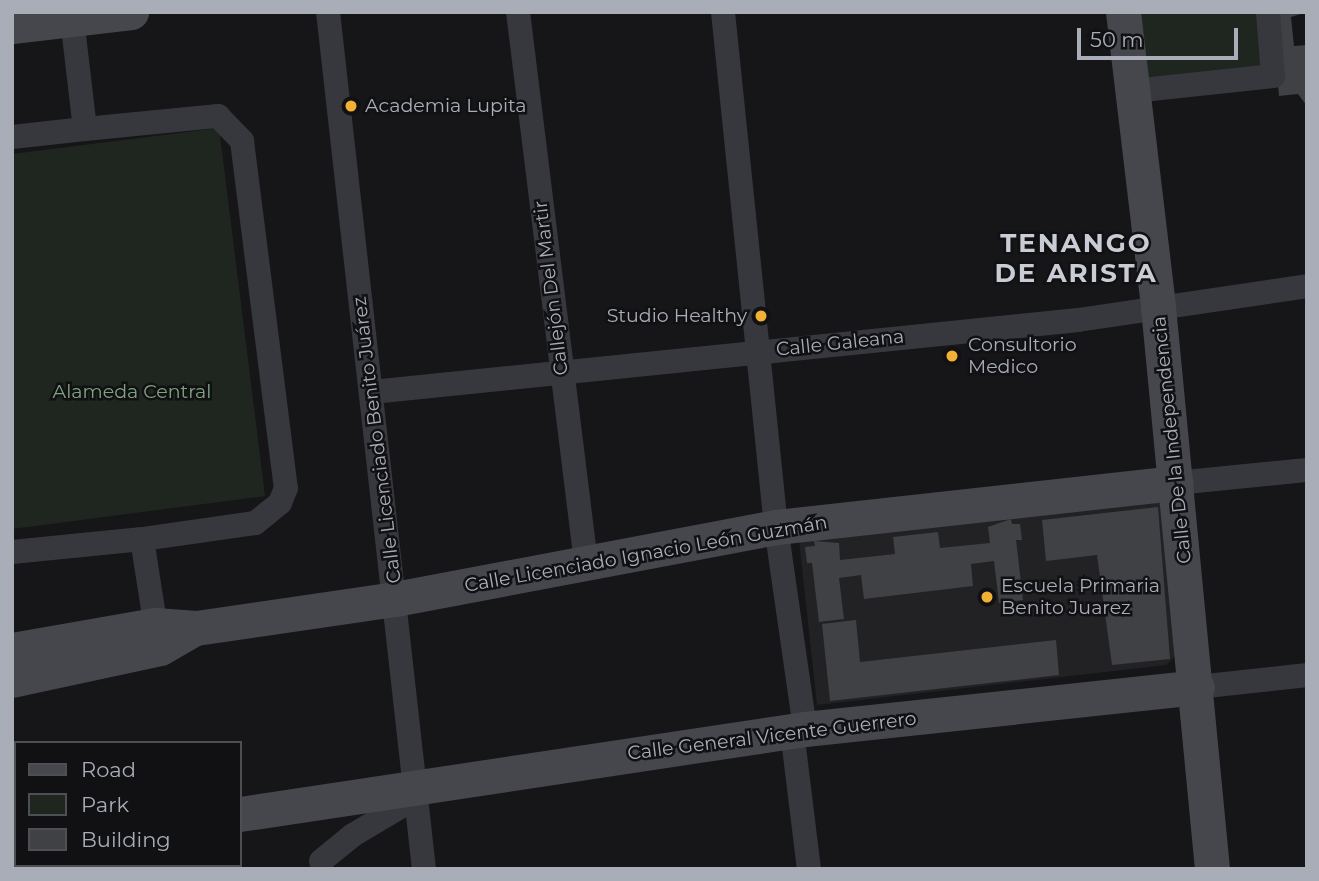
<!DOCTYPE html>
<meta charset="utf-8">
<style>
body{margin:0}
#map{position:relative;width:1319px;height:881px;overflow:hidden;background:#161618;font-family:Montserrat,sans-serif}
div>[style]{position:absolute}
.built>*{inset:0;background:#222225}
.green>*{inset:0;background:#1e261f}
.building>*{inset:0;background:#404145}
.street>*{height:24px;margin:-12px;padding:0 12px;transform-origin:12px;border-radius:12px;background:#37383d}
.secondary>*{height:35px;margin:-17.5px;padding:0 17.5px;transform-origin:17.5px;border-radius:17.5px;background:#45474d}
.dots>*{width:19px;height:19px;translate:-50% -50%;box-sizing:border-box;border:4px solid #111113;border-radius:50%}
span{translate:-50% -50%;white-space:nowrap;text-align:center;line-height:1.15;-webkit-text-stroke:5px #111113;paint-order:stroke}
.poi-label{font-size:19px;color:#a8adb8}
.left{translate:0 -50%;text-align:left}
.right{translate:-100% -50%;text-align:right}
.street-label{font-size:19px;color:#a8adb8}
.park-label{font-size:19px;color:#7fa381}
.district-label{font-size:26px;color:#c9ccd4;font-weight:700;letter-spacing:2px}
.frame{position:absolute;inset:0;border:14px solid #a8adb8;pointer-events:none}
.legend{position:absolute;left:14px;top:741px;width:228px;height:126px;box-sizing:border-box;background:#111113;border:2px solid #4d4f55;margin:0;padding:9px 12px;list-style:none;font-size:21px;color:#a8adb8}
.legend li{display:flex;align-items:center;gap:14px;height:35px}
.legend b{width:35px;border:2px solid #4d4f55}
.scale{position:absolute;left:1077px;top:28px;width:161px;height:32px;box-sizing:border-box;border:4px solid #a8adb8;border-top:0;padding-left:9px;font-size:21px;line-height:24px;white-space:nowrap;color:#a8adb8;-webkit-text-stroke:5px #111113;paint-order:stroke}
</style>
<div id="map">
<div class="built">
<div style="clip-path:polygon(1160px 499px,1176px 655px,1166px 665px,817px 705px,799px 540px)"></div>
</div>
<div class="green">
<div style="clip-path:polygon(1131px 12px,1262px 12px,1268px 72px,1139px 86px)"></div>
<div style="clip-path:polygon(219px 128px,265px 496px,12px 529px,12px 154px)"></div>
</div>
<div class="building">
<div style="clip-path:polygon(1271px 12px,1307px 12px,1291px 17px,1294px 46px,1307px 45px,1307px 106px,1298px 94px,1279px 96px)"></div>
<div style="clip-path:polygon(1158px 507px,1170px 659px,1112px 665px,1097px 555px,1046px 561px,1042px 520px)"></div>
<div style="clip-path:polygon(1011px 519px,1012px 524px,1020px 524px,1022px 540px,1016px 540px,1023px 600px,999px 603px,994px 561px,971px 564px,973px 586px,864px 599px,861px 575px,839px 578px,844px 619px,819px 622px,812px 563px,807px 563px,805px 547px,815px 546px,814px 541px,839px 543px,840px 560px,895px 554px,893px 537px,938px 532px,940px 548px,990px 543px,988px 527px)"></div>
<div style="clip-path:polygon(856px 620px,860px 662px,1056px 640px,1059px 675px,830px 701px,822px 624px)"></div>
</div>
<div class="street">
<div style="left:328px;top:12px;width:862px;rotate:83.61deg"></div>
<div style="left:518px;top:12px;width:555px;rotate:82.96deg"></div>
<div style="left:723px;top:12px;width:518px;rotate:84.12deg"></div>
<div style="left:776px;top:527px;width:204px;rotate:81.8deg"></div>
<div style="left:1133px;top:91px;width:141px;rotate:-6.1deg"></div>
<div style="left:1273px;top:76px;width:64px;rotate:-94.5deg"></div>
<div style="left:85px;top:129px;width:134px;rotate:-5.6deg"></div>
<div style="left:218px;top:116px;width:35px;rotate:46deg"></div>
<div style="left:242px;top:141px;width:350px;rotate:82.8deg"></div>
<div style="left:286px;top:488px;width:16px;rotate:112deg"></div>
<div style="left:280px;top:503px;width:32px;rotate:141deg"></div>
<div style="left:255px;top:523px;width:114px;rotate:171.9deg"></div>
<div style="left:12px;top:137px;width:73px;rotate:-6.3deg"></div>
<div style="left:85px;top:129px;width:111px;rotate:-96.7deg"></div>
<div style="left:372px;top:392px;width:710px;rotate:-5.82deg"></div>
<div style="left:1078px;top:320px;width:232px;rotate:-8.4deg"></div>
<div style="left:1176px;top:483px;width:132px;rotate:-5.7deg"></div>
<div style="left:12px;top:552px;width:131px;rotate:-5.7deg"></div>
<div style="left:142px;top:539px;width:103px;rotate:81.1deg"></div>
<div style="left:1197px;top:687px;width:111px;rotate:-6.2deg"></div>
<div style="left:792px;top:731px;width:139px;rotate:83deg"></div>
<div style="left:321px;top:861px;width:41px;rotate:-39.1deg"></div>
<div style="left:353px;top:835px;width:74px;rotate:-30.7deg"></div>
</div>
<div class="secondary">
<div style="left:1123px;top:12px;width:297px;rotate:83.2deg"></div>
<div style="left:1158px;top:307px;width:565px;rotate:84.51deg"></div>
<div style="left:12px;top:26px;width:120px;rotate:-6.7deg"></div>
<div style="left:12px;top:650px;width:145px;rotate:-9.9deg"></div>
<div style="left:155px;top:625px;width:41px;rotate:4.2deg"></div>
<div style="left:196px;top:628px;width:201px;rotate:-8.3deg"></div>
<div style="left:395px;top:599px;width:388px;rotate:-10.7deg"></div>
<div style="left:776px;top:527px;width:402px;rotate:-6.3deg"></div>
<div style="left:12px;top:680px;width:151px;rotate:-12.2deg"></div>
<div style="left:160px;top:648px;width:34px;rotate:-30deg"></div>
<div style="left:240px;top:814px;width:571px;rotate:-8.56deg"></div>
<div style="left:805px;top:729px;width:394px;rotate:-6.1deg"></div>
<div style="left:12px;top:849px;width:4px"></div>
</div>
<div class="dots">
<div style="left:351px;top:106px;background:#f2b134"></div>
<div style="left:761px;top:316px;background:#f2b134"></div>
<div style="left:952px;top:356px;background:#f2b134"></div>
<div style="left:987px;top:597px;background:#f2b134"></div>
</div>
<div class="poi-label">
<span class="left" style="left:365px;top:106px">Academia Lupita</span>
<span class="right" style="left:747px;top:316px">Studio Healthy</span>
<span class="left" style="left:968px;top:356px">Consultorio<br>Medico</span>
<span class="left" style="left:1001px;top:597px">Escuela Primaria<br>Benito Juarez</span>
</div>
<div class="street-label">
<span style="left:551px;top:288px;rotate:-97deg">Callejón Del Martir</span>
<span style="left:840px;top:343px;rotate:-6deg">Calle Galeana</span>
<span style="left:377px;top:440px;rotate:-97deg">Calle Licenciado Benito Juárez</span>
<span style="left:1172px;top:440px;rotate:-96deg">Calle De la Independencia</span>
<span style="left:646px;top:554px;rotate:-10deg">Calle Licenciado Ignacio León Guzmán</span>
<span style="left:772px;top:736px;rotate:-7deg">Calle General Vicente Guerrero</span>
</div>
<div class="park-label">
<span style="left:132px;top:392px">Alameda Central</span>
</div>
<div class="district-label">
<span style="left:1076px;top:259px">TENANGO<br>DE ARISTA</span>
</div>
<div class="frame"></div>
<ul class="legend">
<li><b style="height:9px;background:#45474d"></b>Road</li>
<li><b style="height:19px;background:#1e261f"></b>Park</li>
<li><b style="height:19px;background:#404145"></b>Building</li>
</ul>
<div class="scale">50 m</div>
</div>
